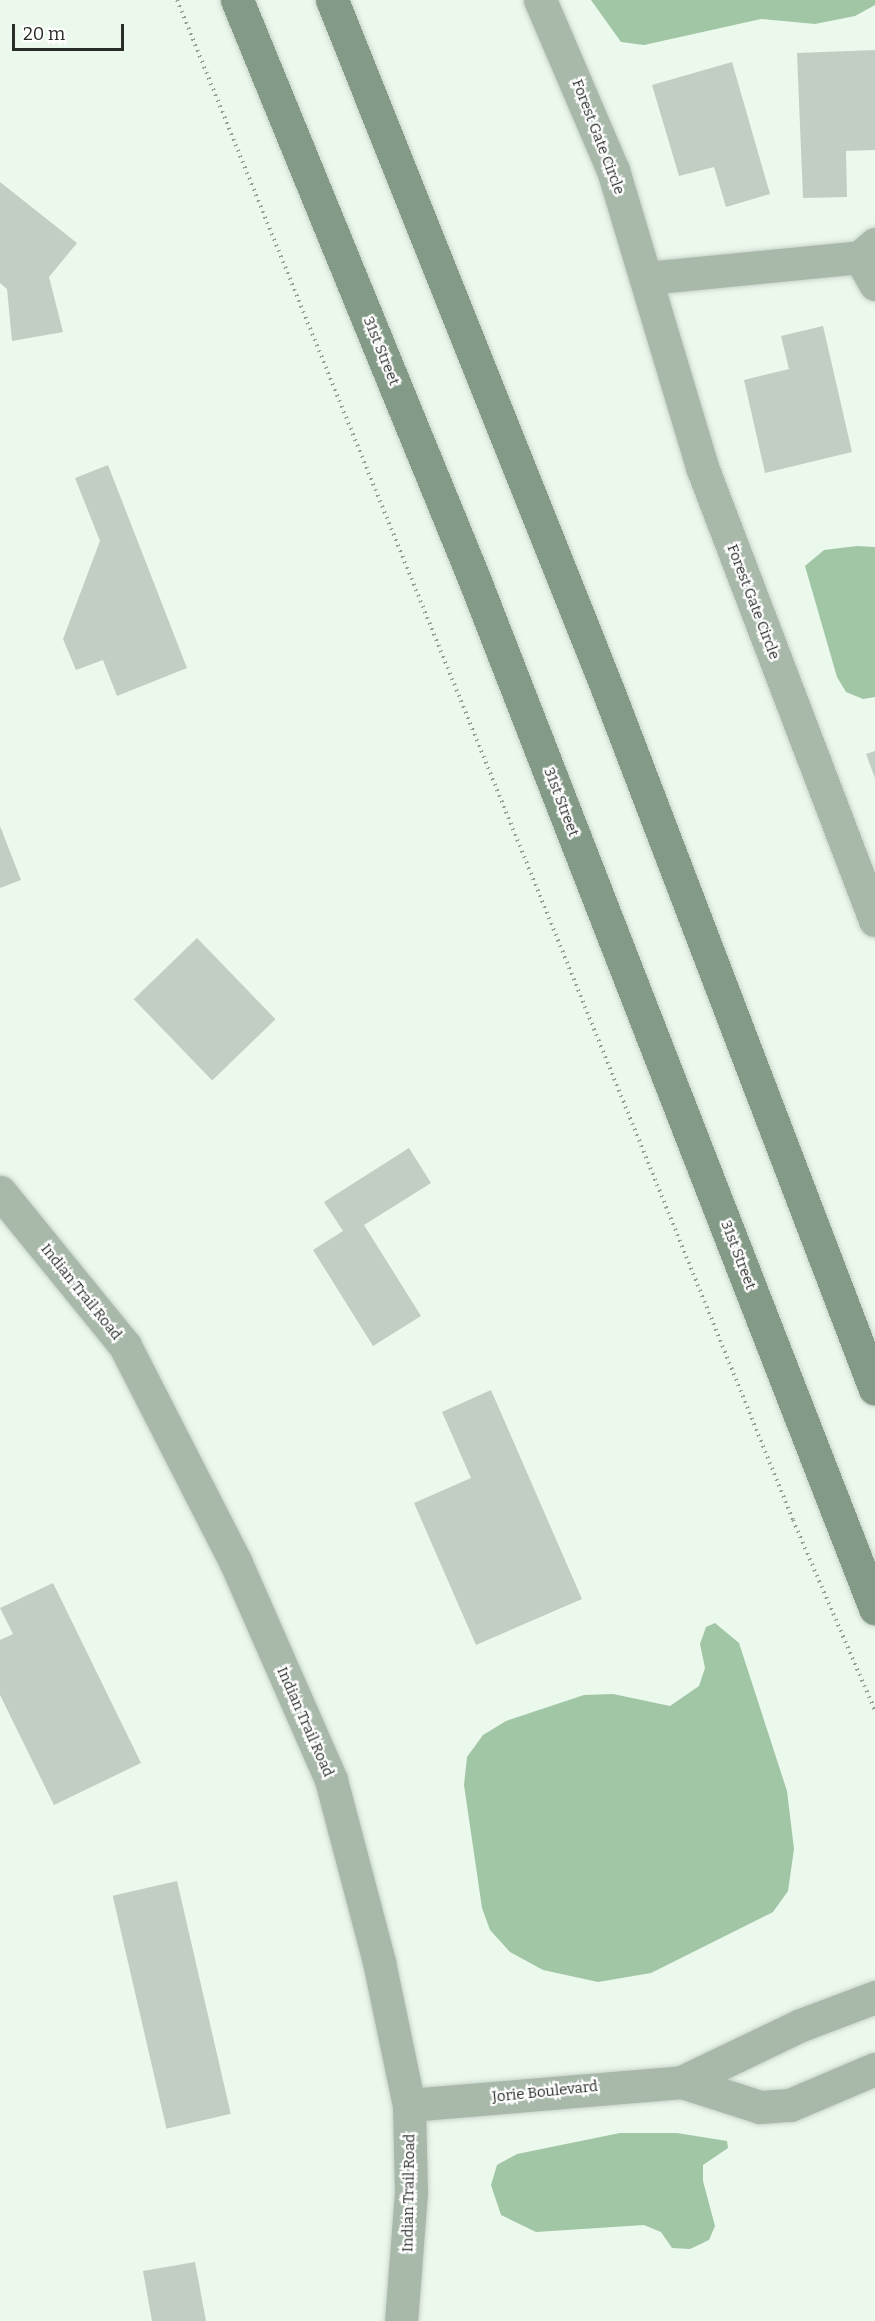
<!DOCTYPE html>
<style>
body{margin:0}
#map{position:relative;width:875px;height:2321px;overflow:hidden;background:#ebf8ec;font-family:Bitter,serif}
div>[style]{position:absolute}
.water>*{inset:0;background:#a0c6a6}
.building>*{inset:0;background:#c1cec3;transform-origin:0 0}
.path>*{height:4px;margin-top:-2px;transform-origin:0;background:repeating-linear-gradient(90deg,#969f96 0 1.5px,transparent 0 6px)}
.roads{filter:drop-shadow(0 0 2px #c8d3c9) drop-shadow(0 0 2px #c8d3c9)}
.minor>*{height:33px;margin:-16.5px;padding:0 16.5px;transform-origin:16.5px;border-radius:16.5px;background:#a8b9aa}
.secondary>*{height:33px;margin:-16.5px;padding:0 16.5px;transform-origin:16.5px;border-radius:16.5px;background:#839b86}
span{translate:-50% -50%;white-space:nowrap;text-align:center;line-height:1.15;-webkit-text-stroke:4.5px #fff;paint-order:stroke}
.street-label{font-size:15px;color:#272c27}
.scale{position:absolute;left:12px;top:24px;width:112px;height:27px;box-sizing:border-box;border:3px solid #272c27;border-top:0;padding-left:8px;font-size:18px;line-height:21px;white-space:nowrap;color:#272c27;-webkit-text-stroke:4px #fff;paint-order:stroke}
</style>
<div id="map">
<div class="water">
<div style="clip-path:polygon(591px 0,875px 0,875px 5px,855px 16px,815px 24px,761px 19px,644px 45px,621px 42px)"></div>
<div style="clip-path:polygon(857px 546px,875px 547px,875px 697px,863px 699px,846px 692px,837px 677px,805px 566px,824px 550px)"></div>
<div style="clip-path:polygon(715px 1623px,739px 1643px,787px 1791px,794px 1849px,788px 1891px,773px 1912px,651px 1973px,598px 1982px,543px 1970px,510px 1952px,490px 1930px,482px 1908px,464px 1785px,467px 1757px,483px 1735px,506px 1721px,584px 1695px,613px 1694px,670px 1706px,699px 1686px,705px 1668px,700px 1644px,706px 1627px)"></div>
<div style="clip-path:polygon(620px 2133px,677px 2133px,727px 2141px,728px 2148px,703px 2165px,703px 2181px,715px 2226px,709px 2240px,690px 2249px,672px 2248px,661px 2232px,644px 2225px,536px 2232px,501px 2215px,491px 2185px,497px 2165px,517px 2154px)"></div>
</div>
<div class="building">
<div style="clip-path:polygon(875px 50px,875px 150px,846px 151px,847px 197px,803px 198px,797px 53px)"></div>
<div style="clip-path:polygon(732px 62px,770px 194px,726px 207px,714px 167px,679px 176px,652px 85px)"></div>
<div style="clip-path:polygon(0 182px,77px 243px,49px 277px,63px 332px,12px 341px,7px 289px,0 283px)"></div>
<div style="clip-path:polygon(823px 326px,852px 452px,765px 473px,744px 380px,789px 369px,781px 336px)"></div>
<div style="clip-path:polygon(108px 465px,187px 668px,117px 696px,103px 660px,76px 670px,63px 639px,100px 541px,75px 478px)"></div>
<div style="clip-path:polygon(875px 751px,875px 778px,866px 754px)"></div>
<div style="clip-path:polygon(0 826px,21px 880px,0 888px)"></div>
<div style="left:197px;top:938px;width:113px;height:88px;rotate:46deg"></div>
<div style="clip-path:polygon(409px 1148px,431px 1183px,364px 1225px,421px 1316px,373px 1346px,313px 1250px,343px 1231px,324px 1202px)"></div>
<div style="clip-path:polygon(491px 1390px,582px 1599px,476px 1645px,414px 1503px,471px 1478px,442px 1412px)"></div>
<div style="clip-path:polygon(53px 1583px,141px 1763px,54px 1805px,0 1695px,0 1640px,13px 1634px,0 1608px)"></div>
<div style="left:177px;top:1881px;width:239px;height:66px;rotate:77deg"></div>
<div style="clip-path:polygon(195px 2262px,206px 2321px,152px 2321px,143px 2271px)"></div>
</div>
<div class="path">
<div style="left:177px;top:0;width:1640px;rotate:67.94deg"></div>
<div style="left:793px;top:1520px;width:207px;rotate:66.7deg"></div>
</div>
<div class="roads">
<div class="minor">
<div style="left:540px;top:0;width:185px;rotate:66.8deg"></div>
<div style="left:613px;top:170px;width:310px;rotate:73.3deg"></div>
<div style="left:702px;top:467px;width:485px;rotate:69.1deg"></div>
<div style="left:860px;top:257px;width:31px;rotate:61deg"></div>
<div style="left:647px;top:278px;width:214px;rotate:-5.6deg"></div>
<div style="left:860px;top:257px;width:20px;rotate:-41deg"></div>
<div style="left:0;top:1192px;width:198px;rotate:50.9deg"></div>
<div style="left:125px;top:1346px;width:242px;rotate:62.9deg"></div>
<div style="left:235px;top:1561px;width:239px;rotate:66.3deg"></div>
<div style="left:331px;top:1780px;width:188px;rotate:75.2deg"></div>
<div style="left:379px;top:1962px;width:146px;rotate:78.2deg"></div>
<div style="left:409px;top:2105px;width:87px;rotate:88.7deg"></div>
<div style="left:411px;top:2192px;width:129px;rotate:94.4deg"></div>
<div style="left:682px;top:2082px;width:82px;rotate:17.8deg"></div>
<div style="left:760px;top:2107px;width:30px;rotate:-4deg"></div>
<div style="left:790px;top:2105px;width:92px;rotate:-23deg"></div>
<div style="left:409px;top:2105px;width:274px;rotate:-4.8deg"></div>
<div style="left:682px;top:2082px;width:132px;rotate:-25.6deg"></div>
<div style="left:801px;top:2025px;width:79px;rotate:-20.7deg"></div>
</div>
<div class="secondary">
<div style="left:237px;top:0;width:622px;rotate:67.72deg"></div>
<div style="left:473px;top:576px;width:1108px;rotate:68.72deg"></div>
<div style="left:332px;top:0;width:741px;rotate:68.21deg"></div>
<div style="left:607px;top:688px;width:750px;rotate:69.08deg"></div>
</div>
</div>
<div class="street-label">
<span style="left:598px;top:137px;rotate:69deg">Forest Gate Circle</span>
<span style="left:381px;top:351px;rotate:68deg">31st Street</span>
<span style="left:753px;top:602px;rotate:69deg">Forest Gate Circle</span>
<span style="left:561px;top:802px;rotate:69deg">31st Street</span>
<span style="left:738px;top:1255px;rotate:69deg">31st Street</span>
<span style="left:81px;top:1292px;rotate:51deg">Indian Trail Road</span>
<span style="left:305px;top:1722px;rotate:66deg">Indian Trail Road</span>
<span style="left:545px;top:2092px;rotate:-6deg">Jorie Boulevard</span>
<span style="left:409px;top:2193px;rotate:-89deg">Indian Trail Road</span>
</div>
<div class="scale">20 m</div>
</div>
